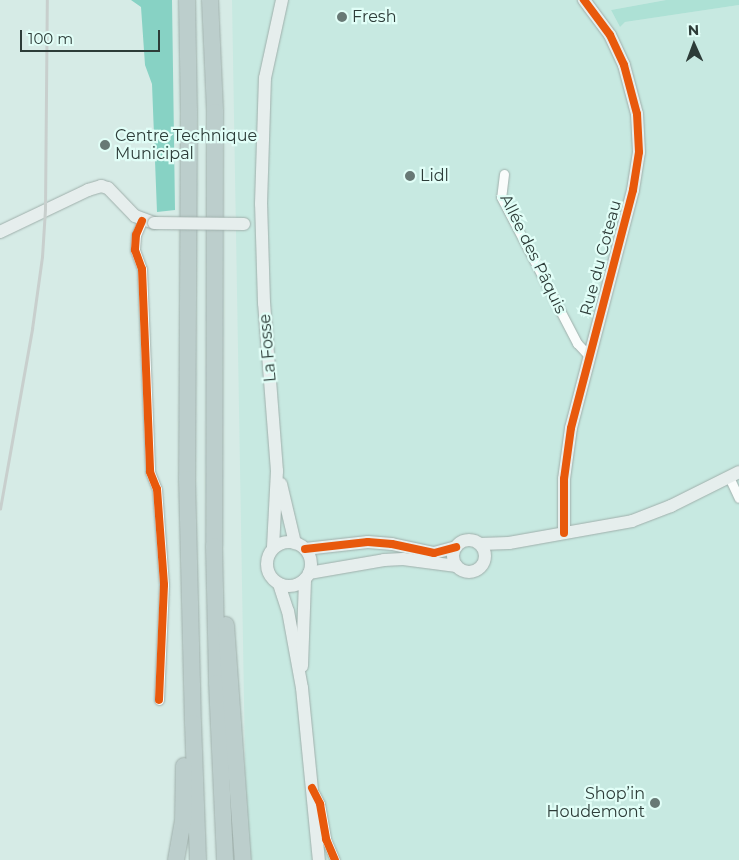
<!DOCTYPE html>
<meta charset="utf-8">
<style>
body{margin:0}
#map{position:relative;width:739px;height:860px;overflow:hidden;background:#d6ebe6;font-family:Montserrat,sans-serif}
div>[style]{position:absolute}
.built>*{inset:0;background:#c7e9e1}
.green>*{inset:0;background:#ade1d5}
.forest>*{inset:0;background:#87d2c4}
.roads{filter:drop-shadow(0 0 1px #9fafab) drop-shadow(0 0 1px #9fafab)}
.street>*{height:9px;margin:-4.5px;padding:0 4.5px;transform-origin:4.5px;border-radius:4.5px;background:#f9fcfb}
.secondary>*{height:12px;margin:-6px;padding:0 6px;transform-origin:6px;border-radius:6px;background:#e6eeed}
.secondary>.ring{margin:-6px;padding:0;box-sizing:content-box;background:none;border:12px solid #e6eeed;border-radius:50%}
.highway>*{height:16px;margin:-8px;padding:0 8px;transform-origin:8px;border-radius:8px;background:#bccecc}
.rail>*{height:2.5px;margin:-1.25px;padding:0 1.25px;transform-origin:1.25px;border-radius:1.25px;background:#c8cfcd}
.bridges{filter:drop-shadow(0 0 1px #9fafab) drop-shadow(0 0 1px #9fafab)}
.secondary-bridge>*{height:12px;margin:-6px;padding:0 6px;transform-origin:6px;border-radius:6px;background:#e6eeed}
.cycleway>*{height:8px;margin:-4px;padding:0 4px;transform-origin:4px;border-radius:4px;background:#e8590c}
.dots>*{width:14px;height:14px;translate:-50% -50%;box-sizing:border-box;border:2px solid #e1fef7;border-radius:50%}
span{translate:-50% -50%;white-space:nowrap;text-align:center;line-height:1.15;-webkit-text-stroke:4.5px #e1fef7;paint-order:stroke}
.poi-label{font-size:16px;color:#2d3c38}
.left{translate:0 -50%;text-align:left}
.right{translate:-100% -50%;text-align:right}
.street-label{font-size:16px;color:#2d3c38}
.north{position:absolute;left:669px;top:20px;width:50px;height:50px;-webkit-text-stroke:4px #e1fef7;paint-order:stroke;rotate:358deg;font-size:14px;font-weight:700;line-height:20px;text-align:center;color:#2d3c38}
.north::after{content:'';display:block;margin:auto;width:18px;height:22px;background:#2d3c38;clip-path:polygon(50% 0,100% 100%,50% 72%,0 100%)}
.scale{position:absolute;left:20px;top:30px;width:140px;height:22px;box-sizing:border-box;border:2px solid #2d3c38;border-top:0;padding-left:6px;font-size:15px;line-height:18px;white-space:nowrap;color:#2d3c38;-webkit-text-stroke:4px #e1fef7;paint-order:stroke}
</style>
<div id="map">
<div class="built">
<div style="clip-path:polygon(232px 0,666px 0,611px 10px,620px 27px,625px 22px,739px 5px,739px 860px,249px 860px,246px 817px)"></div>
</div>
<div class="green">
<div style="clip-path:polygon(666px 0,739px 0,739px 5px,625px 22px,620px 27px,611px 10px)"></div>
</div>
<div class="forest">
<div style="clip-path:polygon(131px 0,172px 0,175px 210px,157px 212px,152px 84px,145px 65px,141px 7px)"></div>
</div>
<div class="roads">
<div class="street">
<div style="left:504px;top:174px;width:23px;rotate:97deg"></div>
<div style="left:501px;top:197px;width:165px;rotate:62.5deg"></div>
<div style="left:577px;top:343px;width:19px;rotate:47deg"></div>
<div style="left:142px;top:221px;width:15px;rotate:113deg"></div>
<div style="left:136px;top:235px;width:15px;rotate:94deg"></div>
<div style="left:135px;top:250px;width:20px;rotate:70deg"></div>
<div style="left:142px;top:269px;width:203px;rotate:87.7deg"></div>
<div style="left:150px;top:472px;width:18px;rotate:68deg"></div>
<div style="left:157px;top:489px;width:96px;rotate:85.8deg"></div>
<div style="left:164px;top:585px;width:115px;rotate:92.5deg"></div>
<div style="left:729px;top:477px;width:23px;rotate:65deg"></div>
<div style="left:315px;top:794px;width:11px;rotate:63deg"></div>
<div style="left:320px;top:804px;width:36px;rotate:80deg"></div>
<div style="left:326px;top:839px;width:23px;rotate:67deg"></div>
</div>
<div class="secondary">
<div style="left:0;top:232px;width:98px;rotate:-25.5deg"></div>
<div style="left:88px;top:190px;width:14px;rotate:-17deg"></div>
<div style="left:101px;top:186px;width:7px;rotate:16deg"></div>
<div style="left:108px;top:188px;width:39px;rotate:46deg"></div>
<div style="left:135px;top:216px;width:20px;rotate:20deg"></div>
<div style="left:281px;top:484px;width:61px;rotate:76.7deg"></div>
<div style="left:564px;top:533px;width:54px;rotate:-90deg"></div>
<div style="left:564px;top:479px;width:51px;rotate:-82.2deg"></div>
<div style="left:571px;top:428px;width:246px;rotate:-75.4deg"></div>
<div style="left:633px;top:190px;width:38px;rotate:-81deg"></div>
<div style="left:639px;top:152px;width:38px;rotate:-93deg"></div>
<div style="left:637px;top:114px;width:51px;rotate:-104.9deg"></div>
<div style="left:624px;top:65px;width:33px;rotate:-115deg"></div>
<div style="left:610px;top:35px;width:44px;rotate:-126.6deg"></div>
<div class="ring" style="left:453px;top:540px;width:20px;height:20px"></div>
<div class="ring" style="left:267px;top:542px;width:32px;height:32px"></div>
<div style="left:480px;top:544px;width:29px;rotate:-2deg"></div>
<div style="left:509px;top:543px;width:125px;rotate:-10.1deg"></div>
<div style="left:632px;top:521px;width:42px;rotate:-21deg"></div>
<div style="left:671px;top:506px;width:76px;rotate:-26.6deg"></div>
<div style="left:273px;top:547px;width:76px;rotate:-87deg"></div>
<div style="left:277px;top:471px;width:169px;rotate:-94.4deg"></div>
<div style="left:264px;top:303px;width:99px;rotate:-91.7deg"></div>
<div style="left:261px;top:204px;width:126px;rotate:-88.2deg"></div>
<div style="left:265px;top:78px;width:80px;rotate:-77.7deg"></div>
<div style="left:305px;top:549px;width:63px;rotate:-6.3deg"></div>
<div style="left:368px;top:542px;width:24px;rotate:5deg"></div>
<div style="left:392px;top:544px;width:43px;rotate:12.1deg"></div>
<div style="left:434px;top:553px;width:23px;rotate:-15deg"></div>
<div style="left:309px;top:573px;width:76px;rotate:-9.8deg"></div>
<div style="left:384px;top:560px;width:19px;rotate:-3deg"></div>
<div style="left:403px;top:559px;width:54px;rotate:7.4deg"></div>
<div style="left:279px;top:584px;width:28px;rotate:72deg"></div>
<div style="left:288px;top:611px;width:78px;rotate:79.7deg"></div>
<div style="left:302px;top:688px;width:173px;rotate:84.4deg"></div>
<div style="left:302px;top:666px;width:87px;rotate:-88deg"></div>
</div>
<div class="highway">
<div style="left:187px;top:0;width:111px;rotate:89deg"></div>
<div style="left:189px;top:111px;width:368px;rotate:90.3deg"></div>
<div style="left:187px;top:479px;width:244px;rotate:88.6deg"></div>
<div style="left:193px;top:723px;width:137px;rotate:87.9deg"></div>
<div style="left:210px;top:0;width:112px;rotate:87.4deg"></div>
<div style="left:215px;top:112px;width:434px;rotate:90.1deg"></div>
<div style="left:214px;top:546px;width:137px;rotate:88.7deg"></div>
<div style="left:217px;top:683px;width:177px;rotate:87.4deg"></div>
<div style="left:226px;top:625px;width:236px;rotate:85.9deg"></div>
<div style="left:176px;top:860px;width:39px;rotate:-80deg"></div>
<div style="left:183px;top:822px;width:56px;rotate:-89deg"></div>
</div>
</div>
<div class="rail">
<div style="left:0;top:509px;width:183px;rotate:-79.9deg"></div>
<div style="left:32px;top:329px;width:73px;rotate:-82.1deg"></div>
<div style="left:42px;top:257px;width:48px;rotate:-86.4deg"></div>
<div style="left:45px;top:209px;width:209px;rotate:-89.5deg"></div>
</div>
<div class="bridges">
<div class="secondary-bridge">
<div style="left:154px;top:223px;width:90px;rotate:0.6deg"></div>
</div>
</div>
<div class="cycleway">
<div style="left:142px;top:221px;width:15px;rotate:113deg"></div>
<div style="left:136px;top:235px;width:15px;rotate:94deg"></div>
<div style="left:135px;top:250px;width:20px;rotate:70deg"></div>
<div style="left:142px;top:269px;width:203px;rotate:87.7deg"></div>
<div style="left:150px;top:472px;width:18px;rotate:68deg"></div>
<div style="left:157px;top:489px;width:96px;rotate:85.8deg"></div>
<div style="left:164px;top:585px;width:115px;rotate:92.5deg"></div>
<div style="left:564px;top:533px;width:54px;rotate:-90deg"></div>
<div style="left:564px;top:479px;width:51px;rotate:-82.2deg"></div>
<div style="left:571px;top:428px;width:246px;rotate:-75.4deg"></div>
<div style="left:633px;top:190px;width:38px;rotate:-81deg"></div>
<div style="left:639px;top:152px;width:38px;rotate:-93deg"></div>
<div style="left:637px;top:114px;width:51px;rotate:-104.9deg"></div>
<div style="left:624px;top:65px;width:33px;rotate:-115deg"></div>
<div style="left:610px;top:35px;width:44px;rotate:-126.6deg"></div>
<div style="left:305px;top:549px;width:63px;rotate:-6.3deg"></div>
<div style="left:368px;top:542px;width:24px;rotate:5deg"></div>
<div style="left:392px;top:544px;width:43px;rotate:12.1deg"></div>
<div style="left:434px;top:553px;width:23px;rotate:-15deg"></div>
<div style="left:312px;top:788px;width:18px;rotate:63deg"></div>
<div style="left:320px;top:804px;width:36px;rotate:80deg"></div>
<div style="left:326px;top:839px;width:23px;rotate:67deg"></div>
</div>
<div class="dots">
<div style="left:342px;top:17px;background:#687975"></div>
<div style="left:105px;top:145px;background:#687975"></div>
<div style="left:410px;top:176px;background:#687975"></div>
<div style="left:655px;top:803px;background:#687975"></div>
</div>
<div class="poi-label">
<span class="left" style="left:352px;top:17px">Fresh</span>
<span class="left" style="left:115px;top:145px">Centre Technique<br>Municipal</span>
<span class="left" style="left:420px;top:176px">Lidl</span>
<span class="right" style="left:645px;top:803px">Shop’in<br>Houdemont</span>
</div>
<div class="street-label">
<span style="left:533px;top:254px;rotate:64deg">Allée des Pâquis</span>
<span style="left:601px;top:258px;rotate:-75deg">Rue du Coteau</span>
<span style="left:268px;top:348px;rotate:-95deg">La Fosse</span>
</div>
<div class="north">N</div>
<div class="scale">100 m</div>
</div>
